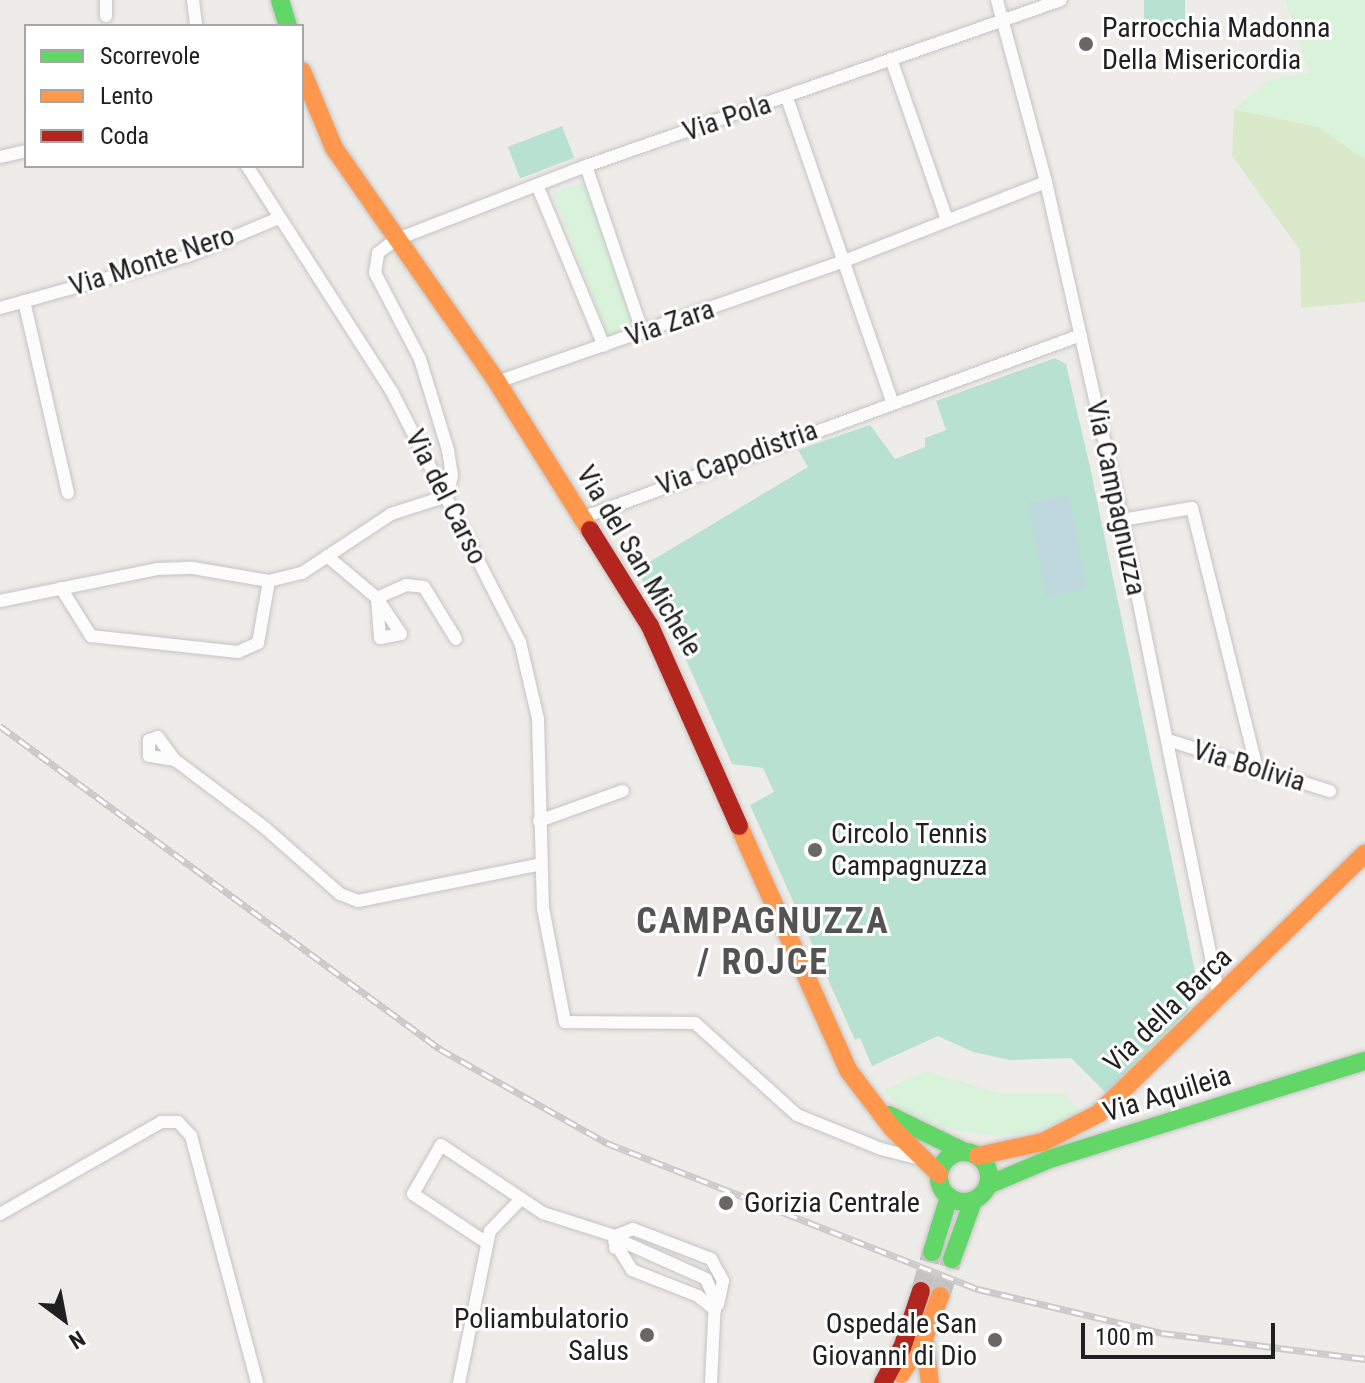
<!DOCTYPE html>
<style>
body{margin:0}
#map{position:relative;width:1365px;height:1383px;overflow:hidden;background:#eeece9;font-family:"Roboto Condensed",sans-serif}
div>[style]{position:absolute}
.grass>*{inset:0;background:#dae9ca}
.park>*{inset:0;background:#d9f2da}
.pitch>*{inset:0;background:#b8e1d1;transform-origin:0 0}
.water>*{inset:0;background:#bfd7de;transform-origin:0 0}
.primary-tunnel>*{height:20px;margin-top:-10px;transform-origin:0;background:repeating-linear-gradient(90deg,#c5c3c1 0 20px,transparent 0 30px)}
.roads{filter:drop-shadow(0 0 2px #c5c4c3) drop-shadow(0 0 2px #c5c4c3)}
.street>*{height:12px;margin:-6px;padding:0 6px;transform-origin:6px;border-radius:6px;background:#fcfcfc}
.fast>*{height:18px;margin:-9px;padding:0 9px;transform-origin:9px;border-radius:9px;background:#63d668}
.fast>.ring{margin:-9px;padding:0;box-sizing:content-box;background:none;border:18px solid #63d668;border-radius:50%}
.slow>*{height:18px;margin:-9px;padding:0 9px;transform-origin:9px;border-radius:9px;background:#ff974d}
.jam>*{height:18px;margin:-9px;padding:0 9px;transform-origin:9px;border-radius:9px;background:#b3261e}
.rail>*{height:7px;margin-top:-3.5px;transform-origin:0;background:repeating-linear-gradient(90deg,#fff 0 12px,#cbcbca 0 24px);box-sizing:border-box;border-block:2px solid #cbcbca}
.dots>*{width:22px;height:22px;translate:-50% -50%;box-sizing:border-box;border:4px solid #fff;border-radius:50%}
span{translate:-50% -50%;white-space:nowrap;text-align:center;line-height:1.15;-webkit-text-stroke:6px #fff;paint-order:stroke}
.poi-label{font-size:28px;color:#202020}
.left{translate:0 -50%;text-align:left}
.right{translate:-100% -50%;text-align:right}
.street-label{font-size:28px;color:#202020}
.district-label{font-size:36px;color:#535353;font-weight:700;letter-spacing:2px}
.legend{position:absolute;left:24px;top:24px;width:280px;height:144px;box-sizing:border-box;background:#fff;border:2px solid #a6a6a6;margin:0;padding:10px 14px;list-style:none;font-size:24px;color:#202020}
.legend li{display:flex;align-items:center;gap:16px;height:40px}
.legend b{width:40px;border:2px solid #a6a6a6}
.north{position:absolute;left:24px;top:1279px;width:80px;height:80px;-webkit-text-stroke:6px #fff;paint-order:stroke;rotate:148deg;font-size:22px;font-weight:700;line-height:32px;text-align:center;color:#202020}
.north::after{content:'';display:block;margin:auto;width:28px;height:36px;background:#202020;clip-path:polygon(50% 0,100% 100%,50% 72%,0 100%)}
.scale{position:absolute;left:1081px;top:1323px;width:194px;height:36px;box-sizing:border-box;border:4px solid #202020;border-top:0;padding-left:10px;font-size:24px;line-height:28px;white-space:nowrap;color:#202020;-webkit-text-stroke:6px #fff;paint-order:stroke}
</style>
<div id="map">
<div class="grass">
<div style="clip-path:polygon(1234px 109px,1318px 127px,1365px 159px,1365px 302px,1301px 308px,1300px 250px,1232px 156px)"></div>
</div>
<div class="park">
<div style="clip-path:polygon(1285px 0,1365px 0,1365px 159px,1318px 127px,1234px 109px,1270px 79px,1309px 73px)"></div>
<div style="clip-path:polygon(586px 182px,635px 329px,609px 338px,553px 193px)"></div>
<div style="clip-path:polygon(927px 1071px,1001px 1094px,1065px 1094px,1081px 1114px,1029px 1133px,996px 1136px,944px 1128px,899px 1107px,883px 1090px)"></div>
</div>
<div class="pitch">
<div style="left:1144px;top:0;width:41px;height:24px"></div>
<div style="left:562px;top:126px;width:34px;height:58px;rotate:69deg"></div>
<div style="clip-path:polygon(1055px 358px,1066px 364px,1090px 467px,1197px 981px,1189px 1010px,1106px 1093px,1071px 1058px,1010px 1060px,973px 1052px,938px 1036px,872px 1066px,860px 1038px,855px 1040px,750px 805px,774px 792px,763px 768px,732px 764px,673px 630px,636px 570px,808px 467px,798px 450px,870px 425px,895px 459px,925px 447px,925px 438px,946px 430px,936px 401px)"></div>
</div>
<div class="water">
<div style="left:1068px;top:495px;width:96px;height:40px;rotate:79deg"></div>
</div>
<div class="primary-tunnel">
<div style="left:921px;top:1291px;width:41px;rotate:-74.2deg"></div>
<div style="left:940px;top:1296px;width:39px;rotate:-72deg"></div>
</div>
<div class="roads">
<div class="street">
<div style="left:106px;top:0;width:16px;rotate:90deg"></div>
<div style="left:193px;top:0;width:26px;rotate:83deg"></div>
<div style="left:997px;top:0;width:188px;rotate:74.9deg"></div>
<div style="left:1046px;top:182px;width:346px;rotate:77.3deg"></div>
<div style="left:1122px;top:520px;width:490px;rotate:78.5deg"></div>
<div style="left:891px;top:59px;width:170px;rotate:70.8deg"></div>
<div style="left:787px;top:98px;width:322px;rotate:70.9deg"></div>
<div style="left:0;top:157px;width:27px;rotate:-13deg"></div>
<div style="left:247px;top:166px;width:269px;rotate:57.3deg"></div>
<div style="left:392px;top:392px;width:281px;rotate:62.9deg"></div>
<div style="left:520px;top:642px;width:79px;rotate:76.8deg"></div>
<div style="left:538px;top:719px;width:189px;rotate:88.5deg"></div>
<div style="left:543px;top:908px;width:116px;rotate:79.1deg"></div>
<div style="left:565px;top:1022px;width:130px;rotate:0.4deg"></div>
<div style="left:695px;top:1023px;width:137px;rotate:42deg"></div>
<div style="left:797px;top:1115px;width:91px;rotate:22deg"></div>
<div style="left:881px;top:1149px;width:41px;rotate:14deg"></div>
<div style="left:586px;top:166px;width:176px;rotate:71.2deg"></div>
<div style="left:537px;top:185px;width:174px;rotate:67.4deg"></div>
<div style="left:24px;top:301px;width:197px;rotate:77.1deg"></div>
<div style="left:0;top:308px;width:195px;rotate:-15.5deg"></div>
<div style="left:188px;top:256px;width:99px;rotate:-22.7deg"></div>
<div style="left:497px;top:382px;width:365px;rotate:-19.2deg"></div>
<div style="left:842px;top:262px;width:219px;rotate:-21.4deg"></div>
<div style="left:582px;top:518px;width:531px;rotate:-20.14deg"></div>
<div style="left:1122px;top:520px;width:71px;rotate:-9.7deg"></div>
<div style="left:1192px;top:508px;width:272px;rotate:76deg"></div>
<div style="left:327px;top:556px;width:65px;rotate:40deg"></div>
<div style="left:377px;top:598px;width:32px;rotate:-24deg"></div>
<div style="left:406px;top:585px;width:18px;rotate:6deg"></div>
<div style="left:424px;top:587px;width:61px;rotate:58.4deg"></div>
<div style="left:61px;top:588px;width:57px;rotate:58deg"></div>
<div style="left:91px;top:636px;width:148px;rotate:6.2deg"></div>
<div style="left:238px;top:652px;width:22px;rotate:-24deg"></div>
<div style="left:258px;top:643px;width:63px;rotate:-79.9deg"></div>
<div style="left:377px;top:598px;width:43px;rotate:56.3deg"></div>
<div style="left:401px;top:634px;width:21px;rotate:169deg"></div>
<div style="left:380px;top:638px;width:40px;rotate:-94.3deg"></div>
<div style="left:0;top:601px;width:160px;rotate:-11.5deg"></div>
<div style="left:157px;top:569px;width:36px;rotate:-2deg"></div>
<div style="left:193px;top:568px;width:77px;rotate:9.7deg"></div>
<div style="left:269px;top:581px;width:34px;rotate:-14deg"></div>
<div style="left:302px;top:573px;width:107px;rotate:-33.5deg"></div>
<div style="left:391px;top:514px;width:59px;rotate:-17.8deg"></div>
<div style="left:447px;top:496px;width:21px;rotate:-76deg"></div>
<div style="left:452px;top:476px;width:26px;rotate:-99deg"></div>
<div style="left:448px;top:450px;width:95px;rotate:-107.1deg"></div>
<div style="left:420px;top:359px;width:97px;rotate:-117.6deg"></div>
<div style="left:375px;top:273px;width:20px;rotate:-81deg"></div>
<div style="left:378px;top:253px;width:21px;rotate:-37deg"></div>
<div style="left:395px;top:240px;width:205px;rotate:-21.2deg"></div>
<div style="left:586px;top:166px;width:503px;rotate:-19.26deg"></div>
<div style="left:1168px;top:740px;width:170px;rotate:17.5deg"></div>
<div style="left:175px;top:760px;width:26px;rotate:-171deg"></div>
<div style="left:149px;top:756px;width:16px;rotate:-90deg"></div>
<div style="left:149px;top:740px;width:9px;rotate:-18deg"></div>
<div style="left:158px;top:737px;width:29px;rotate:54deg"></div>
<div style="left:175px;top:760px;width:111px;rotate:37deg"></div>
<div style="left:264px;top:827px;width:101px;rotate:41.4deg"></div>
<div style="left:340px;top:894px;width:19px;rotate:21deg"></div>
<div style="left:358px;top:901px;width:187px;rotate:-11.4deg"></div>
<div style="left:539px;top:821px;width:89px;rotate:-19.7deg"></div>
<div style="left:0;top:1214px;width:185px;rotate:-29.7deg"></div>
<div style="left:161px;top:1122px;width:17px"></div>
<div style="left:178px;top:1122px;width:19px;rotate:47deg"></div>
<div style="left:191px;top:1136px;width:256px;rotate:75deg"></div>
<div style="left:615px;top:1236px;width:19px;rotate:-21deg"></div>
<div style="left:633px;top:1229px;width:84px;rotate:21deg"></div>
<div style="left:711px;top:1259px;width:25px;rotate:61deg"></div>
<div style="left:723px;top:1281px;width:24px;rotate:102deg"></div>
<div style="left:614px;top:1241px;width:34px;rotate:58deg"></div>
<div style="left:632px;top:1270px;width:71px;rotate:21.5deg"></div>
<div style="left:698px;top:1296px;width:22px;rotate:39deg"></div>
<div style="left:487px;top:1243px;width:89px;rotate:-146.5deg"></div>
<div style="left:413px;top:1194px;width:56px;rotate:-60.3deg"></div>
<div style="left:441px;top:1145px;width:123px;rotate:33.7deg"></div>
<div style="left:543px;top:1213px;width:76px;rotate:17.7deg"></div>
<div style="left:615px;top:1248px;width:12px;rotate:-24deg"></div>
<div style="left:626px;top:1243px;width:88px;rotate:24.2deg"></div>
<div style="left:706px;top:1279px;width:22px;rotate:66deg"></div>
<div style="left:715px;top:1299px;width:84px;rotate:92.7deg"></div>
<div style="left:459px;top:1383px;width:155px;rotate:-78.5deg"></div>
<div style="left:490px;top:1231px;width:43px;rotate:-45.9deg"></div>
</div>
<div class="fast">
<div style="left:280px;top:0;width:27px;rotate:73deg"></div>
<div style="left:889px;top:1115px;width:85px;rotate:26deg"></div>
<div class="ring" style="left:939px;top:1152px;width:32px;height:32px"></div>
<div style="left:988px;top:1185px;width:67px;rotate:-22.8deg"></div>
<div style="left:1050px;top:1159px;width:330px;rotate:-17.3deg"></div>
<div style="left:932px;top:1252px;width:58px;rotate:-72.8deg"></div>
<div style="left:952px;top:1259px;width:62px;rotate:-70.1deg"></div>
</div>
<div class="slow">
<div style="left:302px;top:71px;width:83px;rotate:67.4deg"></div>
<div style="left:334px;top:148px;width:285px;rotate:55.1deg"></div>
<div style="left:497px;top:382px;width:175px;rotate:57.9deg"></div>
<div style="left:739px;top:826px;width:267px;rotate:65.9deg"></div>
<div style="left:848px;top:1070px;width:73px;rotate:52.8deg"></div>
<div style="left:892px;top:1128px;width:66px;rotate:44.4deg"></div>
<div style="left:978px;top:1156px;width:66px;rotate:-12.2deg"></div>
<div style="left:1043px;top:1142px;width:62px;rotate:-27deg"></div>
<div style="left:1098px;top:1114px;width:373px;rotate:-44.3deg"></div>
<div style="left:924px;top:1338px;width:45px;rotate:82.4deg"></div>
<div style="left:901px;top:1374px;width:43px;rotate:-57.4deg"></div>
<div style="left:924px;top:1338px;width:45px;rotate:-69.1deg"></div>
</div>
<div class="jam">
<div style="left:590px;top:530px;width:113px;rotate:58deg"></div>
<div style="left:650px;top:626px;width:219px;rotate:66deg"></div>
<div style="left:883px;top:1383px;width:40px;rotate:-62deg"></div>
<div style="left:902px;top:1348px;width:60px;rotate:-71.6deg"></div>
</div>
</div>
<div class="rail">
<div style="left:0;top:726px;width:546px;rotate:36.28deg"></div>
<div style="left:440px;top:1049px;width:192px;rotate:29.4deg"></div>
<div style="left:607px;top:1143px;width:399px;rotate:21.5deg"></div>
<div style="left:978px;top:1289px;width:189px;rotate:13.4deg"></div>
<div style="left:1162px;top:1333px;width:205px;rotate:7.3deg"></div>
</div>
<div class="dots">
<div style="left:1086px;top:44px;background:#686766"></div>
<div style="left:815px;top:850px;background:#686766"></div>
<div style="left:726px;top:1203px;background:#686766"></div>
<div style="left:647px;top:1335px;background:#686766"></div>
<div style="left:995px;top:1340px;background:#686766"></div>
</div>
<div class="poi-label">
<span class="left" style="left:1102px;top:44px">Parrocchia Madonna<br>Della Misericordia</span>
<span class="left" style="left:831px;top:850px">Circolo Tennis<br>Campagnuzza</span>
<span class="left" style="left:744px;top:1203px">Gorizia Centrale</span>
<span class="right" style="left:629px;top:1335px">Poliambulatorio<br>Salus</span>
<span class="right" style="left:977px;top:1340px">Ospedale San<br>Giovanni di Dio</span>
</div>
<div class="street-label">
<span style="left:727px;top:118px;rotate:-19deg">Via Pola</span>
<span style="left:152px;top:261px;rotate:-18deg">Via Monte Nero</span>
<span style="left:670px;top:323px;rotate:-19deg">Via Zara</span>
<span style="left:737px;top:458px;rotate:-20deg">Via Capodistria</span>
<span style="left:446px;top:497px;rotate:63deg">Via del Carso</span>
<span style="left:1116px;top:498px;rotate:78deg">Via Campagnuzza</span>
<span style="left:639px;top:561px;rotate:59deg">Via del San Michele</span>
<span style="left:1249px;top:766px;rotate:17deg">Via Bolivia</span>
<span style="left:1168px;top:1010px;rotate:-44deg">Via della Barca</span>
<span style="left:1167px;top:1094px;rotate:-17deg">Via Aquileia</span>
</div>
<div class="district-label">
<span style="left:763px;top:942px">CAMPAGNUZZA<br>/ ROJCE</span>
</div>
<ul class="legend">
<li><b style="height:10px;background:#63d668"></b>Scorrevole</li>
<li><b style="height:10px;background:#ff974d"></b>Lento</li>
<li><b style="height:10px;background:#b3261e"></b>Coda</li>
</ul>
<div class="north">N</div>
<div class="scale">100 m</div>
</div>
